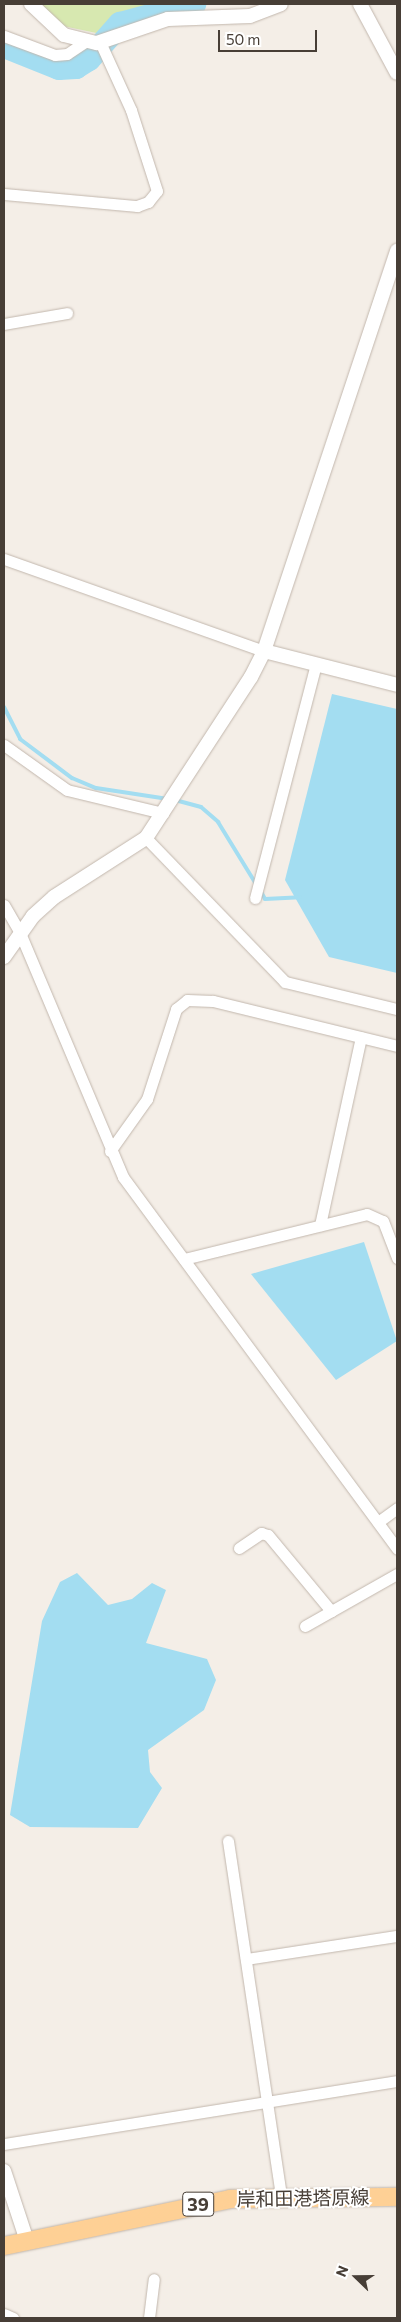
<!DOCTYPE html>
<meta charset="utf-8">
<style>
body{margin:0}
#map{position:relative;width:401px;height:2322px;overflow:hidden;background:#f4eee7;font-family:Commissioner,"Noto Sans JP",sans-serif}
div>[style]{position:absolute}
.green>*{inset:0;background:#d7e8b0}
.water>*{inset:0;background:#a3ddf1}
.stream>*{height:4px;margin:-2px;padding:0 2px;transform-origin:2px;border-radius:2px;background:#a3ddf1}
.river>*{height:24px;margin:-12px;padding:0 12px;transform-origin:12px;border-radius:12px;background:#a3ddf1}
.roads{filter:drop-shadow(0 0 1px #c2b7ad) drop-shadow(0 0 1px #c2b7ad)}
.minor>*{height:11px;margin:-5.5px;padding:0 5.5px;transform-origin:5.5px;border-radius:5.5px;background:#fff}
.tertiary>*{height:14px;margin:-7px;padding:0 7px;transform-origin:7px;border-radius:7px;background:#fff}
.primary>*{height:18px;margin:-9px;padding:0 9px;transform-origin:9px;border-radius:9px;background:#fed095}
span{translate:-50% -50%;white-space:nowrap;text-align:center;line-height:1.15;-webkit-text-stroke:4px #fff;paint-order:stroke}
.shield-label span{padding:1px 4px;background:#fff;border:1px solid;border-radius:4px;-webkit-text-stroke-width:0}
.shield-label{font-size:18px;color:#473e36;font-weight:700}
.street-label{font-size:19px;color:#473e36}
.frame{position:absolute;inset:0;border:5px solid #473e36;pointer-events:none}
.north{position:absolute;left:331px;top:2252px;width:50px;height:50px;-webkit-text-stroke:4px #fff;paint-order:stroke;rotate:292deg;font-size:14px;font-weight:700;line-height:20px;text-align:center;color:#473e36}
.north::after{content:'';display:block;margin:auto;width:18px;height:22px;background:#473e36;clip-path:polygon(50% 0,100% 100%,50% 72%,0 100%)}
.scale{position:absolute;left:218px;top:30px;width:99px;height:22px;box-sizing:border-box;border:2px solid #473e36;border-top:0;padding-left:6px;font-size:15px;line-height:18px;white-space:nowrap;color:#473e36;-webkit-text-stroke:4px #fff;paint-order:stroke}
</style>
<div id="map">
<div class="green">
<div style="clip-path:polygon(41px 4px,175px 4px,118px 19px,101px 34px,63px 26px)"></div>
</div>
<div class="water">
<div style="clip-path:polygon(332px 694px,397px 709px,397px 973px,329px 957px,285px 880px)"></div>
<div style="clip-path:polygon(364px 1242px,397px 1341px,336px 1380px,251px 1274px)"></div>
<div style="clip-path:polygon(77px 1573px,108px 1605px,132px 1599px,152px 1583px,166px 1590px,146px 1643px,207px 1659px,216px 1680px,204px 1710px,148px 1750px,150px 1772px,162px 1788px,138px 1828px,30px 1827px,10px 1815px,42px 1621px,60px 1582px)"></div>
</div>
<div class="stream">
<div style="left:4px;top:707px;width:36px;rotate:63deg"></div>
<div style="left:20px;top:739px;width:65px;rotate:36.9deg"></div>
<div style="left:72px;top:778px;width:26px;rotate:23deg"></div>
<div style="left:96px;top:788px;width:73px;rotate:8.7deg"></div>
<div style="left:175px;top:800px;width:27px;rotate:15deg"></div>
<div style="left:201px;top:807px;width:23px;rotate:41deg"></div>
<div style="left:218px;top:822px;width:73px;rotate:58.5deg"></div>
<div style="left:260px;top:890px;width:10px;rotate:61deg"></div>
<div style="left:265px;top:899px;width:35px;rotate:-3deg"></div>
</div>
<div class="river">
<div style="left:4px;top:46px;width:59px;rotate:21.8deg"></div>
<div style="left:59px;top:68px;width:17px;rotate:-3deg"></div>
<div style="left:76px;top:67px;width:15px;rotate:-32deg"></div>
<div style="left:89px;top:59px;width:47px;rotate:-48.5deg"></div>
<div style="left:120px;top:24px;width:77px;rotate:-15.1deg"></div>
</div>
<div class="roads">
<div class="minor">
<div style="left:4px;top:36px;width:54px;rotate:20.4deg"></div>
<div style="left:55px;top:55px;width:12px;rotate:-5deg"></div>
<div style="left:67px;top:54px;width:23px;rotate:-34deg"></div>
<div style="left:4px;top:194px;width:134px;rotate:5.2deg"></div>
<div style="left:137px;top:206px;width:12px;rotate:-20deg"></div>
<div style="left:148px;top:202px;width:14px;rotate:-51deg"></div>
<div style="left:157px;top:191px;width:85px;rotate:-107.8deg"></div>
<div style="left:131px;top:110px;width:75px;rotate:-114.5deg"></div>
<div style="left:4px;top:324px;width:64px;rotate:-9.9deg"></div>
<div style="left:4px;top:559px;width:276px;rotate:19.5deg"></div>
<div style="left:4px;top:745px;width:77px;rotate:35.5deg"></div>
<div style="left:67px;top:790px;width:99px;rotate:13.5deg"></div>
<div style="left:146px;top:838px;width:200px;rotate:46deg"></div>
<div style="left:285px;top:982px;width:115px;rotate:13.6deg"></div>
<div style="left:255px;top:898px;width:242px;rotate:-75.4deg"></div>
<div style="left:4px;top:905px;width:32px;rotate:60deg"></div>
<div style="left:20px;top:933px;width:265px;rotate:67.1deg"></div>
<div style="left:123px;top:1177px;width:462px;rotate:53.6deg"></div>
<div style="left:110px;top:1151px;width:64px;rotate:-54.6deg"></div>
<div style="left:147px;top:1099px;width:95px;rotate:-72.1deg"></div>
<div style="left:176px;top:1009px;width:14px;rotate:-39deg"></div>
<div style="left:187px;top:1000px;width:26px;rotate:2deg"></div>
<div style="left:213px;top:1001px;width:189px;rotate:13.7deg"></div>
<div style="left:320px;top:1225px;width:192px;rotate:-77.7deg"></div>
<div style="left:184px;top:1259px;width:188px;rotate:-13.8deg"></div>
<div style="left:367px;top:1214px;width:17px;rotate:24deg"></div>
<div style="left:383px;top:1221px;width:40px;rotate:69deg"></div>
<div style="left:378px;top:1522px;width:24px;rotate:-36deg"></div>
<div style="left:239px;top:1548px;width:27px;rotate:-34deg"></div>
<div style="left:261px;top:1533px;width:7px;rotate:16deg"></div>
<div style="left:268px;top:1535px;width:99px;rotate:50.3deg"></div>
<div style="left:305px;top:1626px;width:106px;rotate:-29.5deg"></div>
<div style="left:228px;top:1841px;width:359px;rotate:81.5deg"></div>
<div style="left:246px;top:1959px;width:153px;rotate:-8.7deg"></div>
<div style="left:4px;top:2144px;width:398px;rotate:-9.1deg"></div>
<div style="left:4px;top:2314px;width:10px;rotate:24deg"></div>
<div style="left:149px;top:2318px;width:39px;rotate:-83deg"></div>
</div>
<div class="tertiary">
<div style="left:31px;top:4px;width:45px;rotate:43.2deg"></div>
<div style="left:64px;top:35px;width:34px;rotate:14deg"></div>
<div style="left:97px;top:43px;width:75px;rotate:-18.7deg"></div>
<div style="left:168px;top:19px;width:82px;rotate:-2.1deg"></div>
<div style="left:250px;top:16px;width:33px;rotate:-21deg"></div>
<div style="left:360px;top:4px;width:78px;rotate:61.8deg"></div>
<div style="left:264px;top:651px;width:137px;rotate:14.3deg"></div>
<div style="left:4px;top:957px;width:50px;rotate:-54.7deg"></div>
<div style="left:33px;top:916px;width:28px;rotate:-42deg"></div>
<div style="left:54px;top:897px;width:109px;rotate:-32.7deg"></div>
<div style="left:146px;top:838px;width:192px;rotate:-56.9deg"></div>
<div style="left:251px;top:677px;width:29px;rotate:-63deg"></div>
<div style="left:264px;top:651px;width:422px;rotate:-71.6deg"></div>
<div style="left:4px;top:2171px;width:74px;rotate:71.8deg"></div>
</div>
<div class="primary">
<div style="left:4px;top:2246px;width:231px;rotate:-11.7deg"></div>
<div style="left:230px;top:2199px;width:167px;rotate:-0.7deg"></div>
</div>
</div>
<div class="shield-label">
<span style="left:198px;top:2204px">39</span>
</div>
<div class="street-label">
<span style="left:303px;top:2198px;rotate:-1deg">岸和田港塔原線</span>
</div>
<div class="frame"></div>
<div class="north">N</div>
<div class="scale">50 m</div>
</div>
